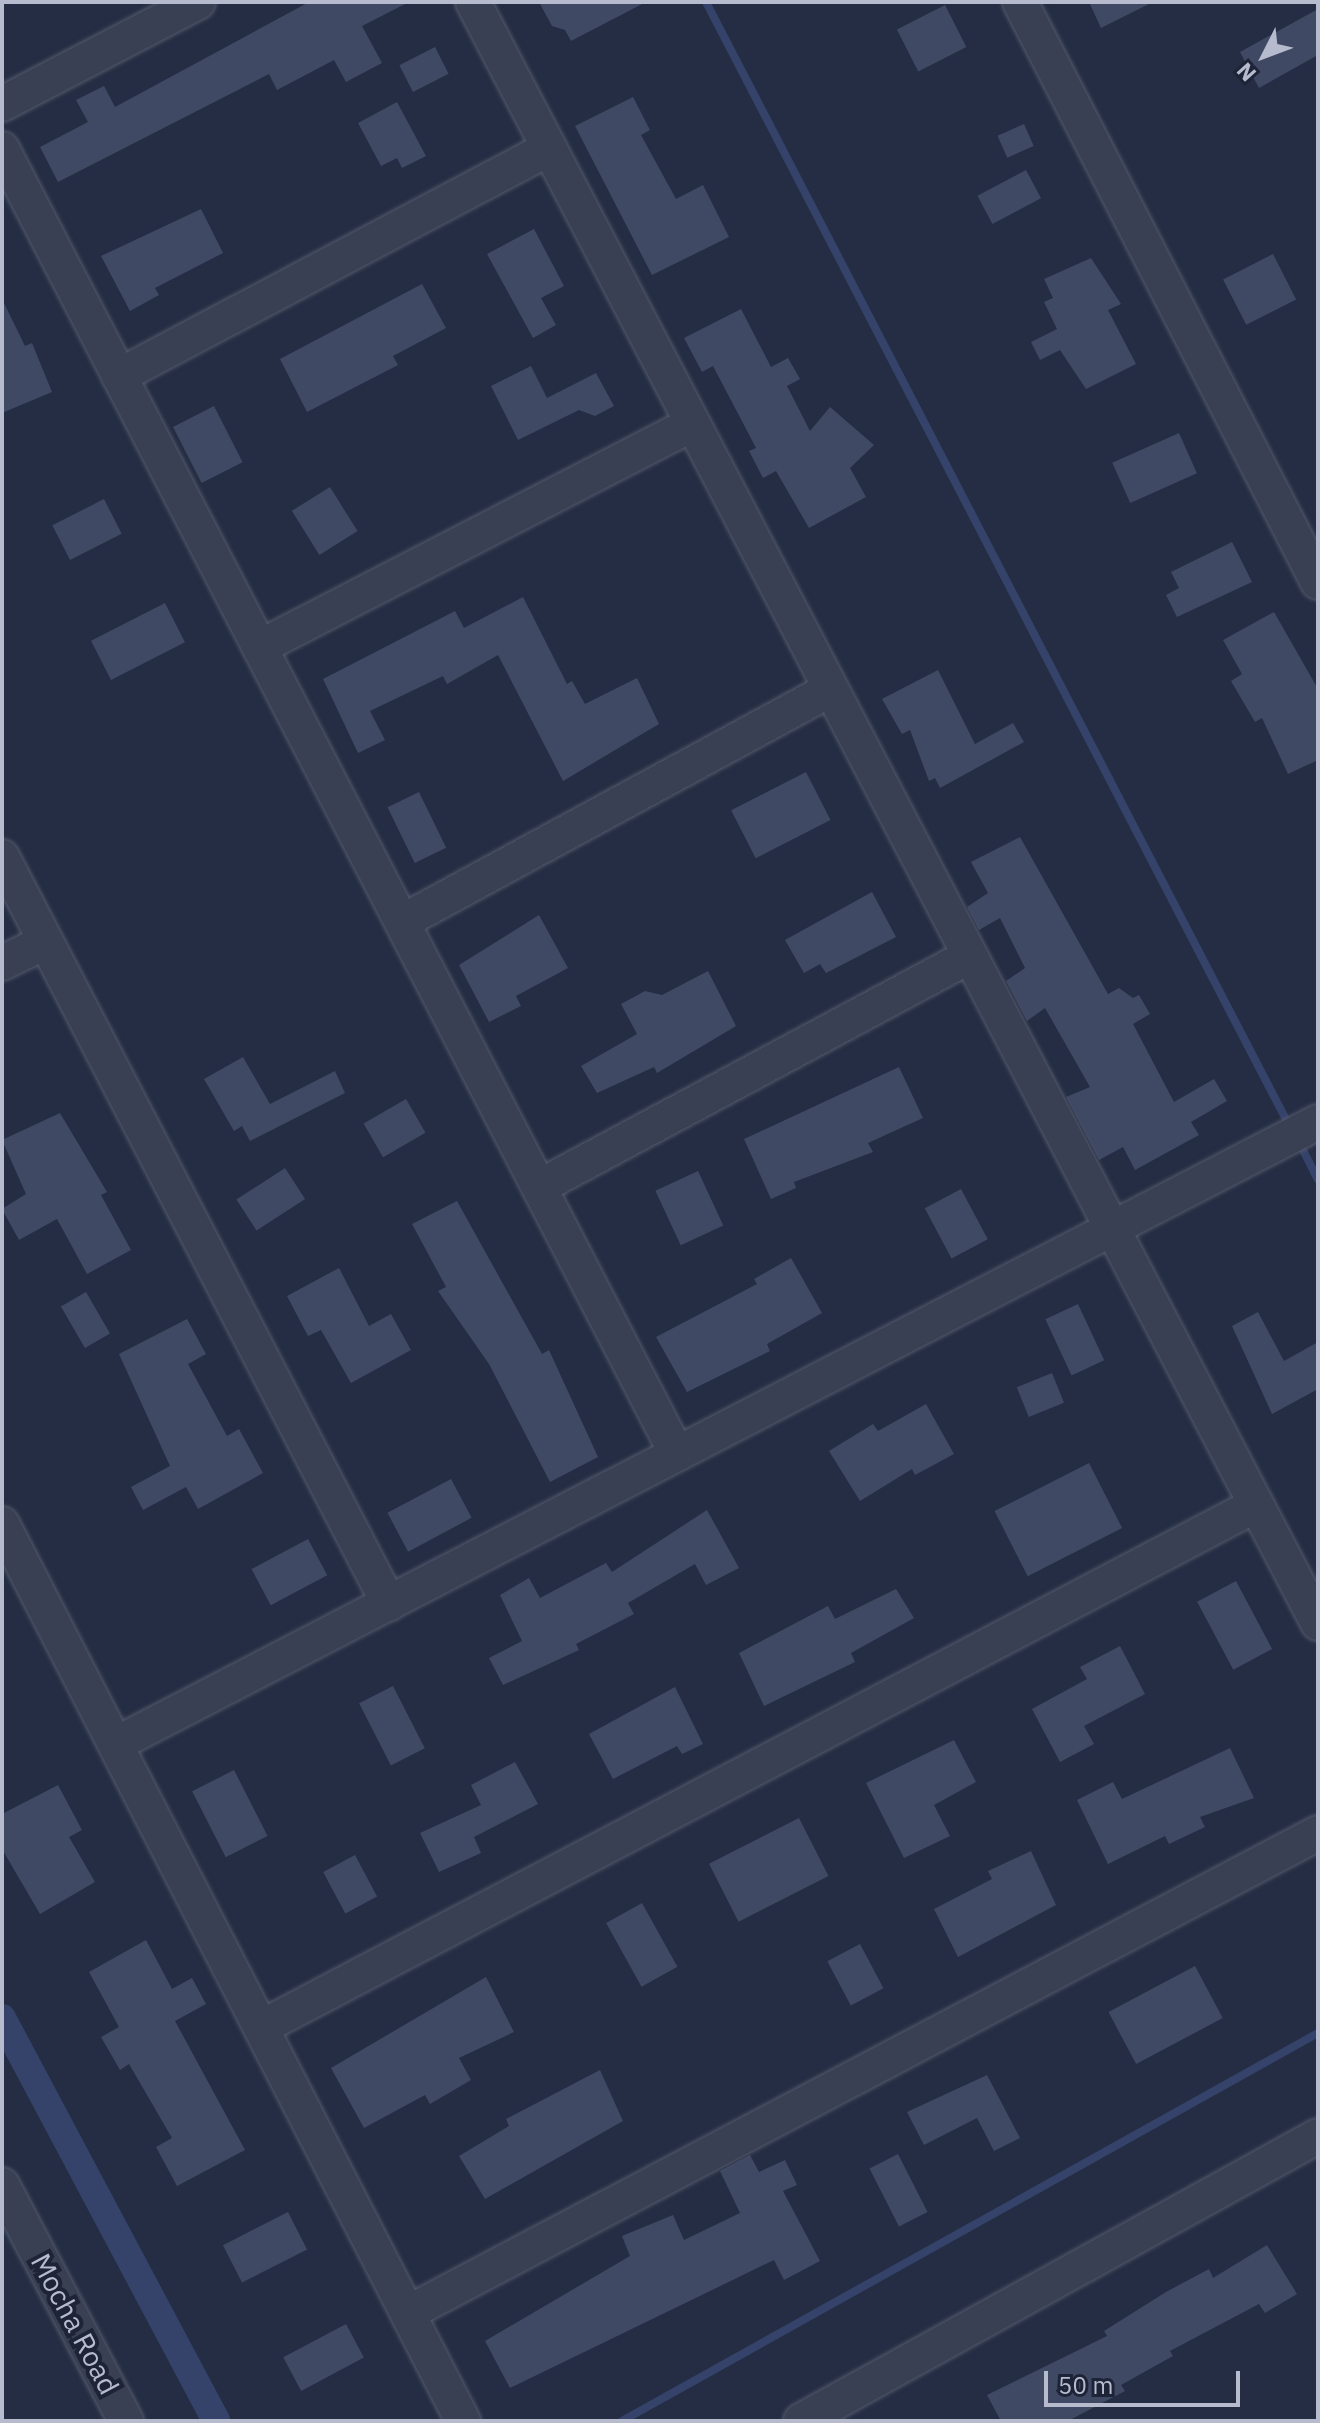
<!DOCTYPE html>
<style>
body{margin:0}
#map{position:relative;width:1320px;height:2423px;overflow:hidden;background:#242d43;font-family:"IBM Plex Sans",sans-serif}
div>[style]{position:absolute}
.stream>*{height:8px;margin:-4px;padding:0 4px;transform-origin:4px;border-radius:4px;background:#35436a}
.canal>*{height:28px;margin:-14px;padding:0 14px;transform-origin:14px;border-radius:14px;background:#35436a}
.building>*{inset:0;background:#404964;transform-origin:0 0}
.roads{filter:drop-shadow(0 0 2px #545a6d) drop-shadow(0 0 2px #545a6d)}
.minor>*{height:34px;margin:-17px;padding:0 17px;transform-origin:17px;border-radius:17px;background:#394053}
span{translate:-50% -50%;white-space:nowrap;text-align:center;line-height:1.15;-webkit-text-stroke:8px #1e2438;paint-order:stroke}
.street-label{font-size:28px;color:#b6bbcd}
.frame{position:absolute;inset:0;border:4px solid #b6bbcd;pointer-events:none}
.north{position:absolute;left:1224px;top:16px;width:80px;height:80px;-webkit-text-stroke:6px #1e2438;paint-order:stroke;rotate:228deg;font-size:22px;font-weight:700;line-height:32px;text-align:center;color:#b6bbcd}
.north::after{content:'';display:block;margin:auto;width:28px;height:36px;background:#b6bbcd;clip-path:polygon(50% 0,100% 100%,50% 72%,0 100%)}
.scale{position:absolute;left:1044px;top:2371px;width:196px;height:36px;box-sizing:border-box;border:4px solid #b6bbcd;border-top:0;padding-left:10px;font-size:24px;line-height:28px;white-space:nowrap;color:#b6bbcd;-webkit-text-stroke:6px #1e2438;paint-order:stroke}
</style>
<div id="map">
<div class="stream">
<div style="left:706px;top:2px;width:1268px;rotate:62.57deg"></div>
<div style="left:1299px;top:1142px;width:42px;rotate:63.4deg"></div>
<div style="left:622px;top:2421px;width:797px;rotate:-29.14deg"></div>
</div>
<div class="canal">
<div style="left:2px;top:2018px;width:456px;rotate:62deg"></div>
</div>
<div class="building">
<div style="clip-path:polygon(309px 2px,409px 2px,362px 26px,382px 63px,346px 82px,334px 60px,277px 90px,269px 74px,58px 182px,40px 147px,88px 122px,76px 100px,104px 86px,115px 107px)"></div>
<div style="clip-path:polygon(539px 2px,646px 2px,571px 41px,565px 30px,552px 26px)"></div>
<div style="clip-path:polygon(1089px 2px,1153px 2px,1101px 28px)"></div>
<div style="left:945px;top:5px;width:47px;height:54px;rotate:63deg"></div>
<div style="clip-path:polygon(1318px 9px,1318px 55px,1259px 88px,1240px 52px)"></div>
<div style="left:435px;top:47px;width:30px;height:40px;rotate:63deg"></div>
<div style="clip-path:polygon(633px 97px,650px 130px,641px 135px,676px 199px,703px 185px,729px 237px,652px 275px,575px 126px)"></div>
<div style="clip-path:polygon(397px 102px,426px 156px,402px 168px,397px 158px,381px 166px,358px 123px)"></div>
<div style="left:1024px;top:124px;width:24px;height:29px;rotate:66deg"></div>
<div style="left:1026px;top:170px;width:32px;height:55px;rotate:62deg"></div>
<div style="clip-path:polygon(201px 209px,223px 253px,155px 288px,159px 295px,130px 311px,101px 256px)"></div>
<div style="clip-path:polygon(534px 229px,564px 286px,541px 298px,556px 325px,533px 338px,487px 254px)"></div>
<div style="left:1273px;top:254px;width:51px;height:56px;rotate:63deg"></div>
<div style="clip-path:polygon(1091px 258px,1121px 304px,1108px 310px,1136px 364px,1086px 389px,1060px 350px,1040px 360px,1031px 342px,1057px 329px,1044px 302px,1053px 298px,1044px 279px)"></div>
<div style="clip-path:polygon(422px 284px,446px 328px,393px 356px,398px 365px,307px 412px,280px 359px)"></div>
<div style="clip-path:polygon(2px 299px,25px 346px,32px 343px,52px 392px,2px 413px)"></div>
<div style="clip-path:polygon(741px 309px,771px 367px,788px 358px,800px 379px,787px 386px,810px 431px,830px 407px,874px 445px,850px 468px,866px 497px,809px 528px,776px 471px,763px 478px,749px 451px,756px 448px,713px 366px,702px 372px,684px 338px)"></div>
<div style="clip-path:polygon(531px 366px,547px 398px,596px 373px,614px 406px,595px 416px,579px 410px,518px 440px,491px 386px)"></div>
<div style="left:214px;top:406px;width:63px;height:46px;rotate:63deg"></div>
<div style="left:1179px;top:433px;width:44px;height:73px;rotate:66deg"></div>
<div style="left:330px;top:487px;width:52px;height:45px;rotate:58deg"></div>
<div style="left:104px;top:499px;width:39px;height:58px;rotate:63deg"></div>
<div style="clip-path:polygon(1232px 542px,1252px 582px,1177px 617px,1166px 595px,1179px 588px,1171px 572px)"></div>
<div style="clip-path:polygon(523px 597px,567px 684px,572px 681px,585px 704px,637px 678px,659px 724px,563px 781px,498px 655px,447px 684px,443px 676px,370px 711px,385px 740px,358px 753px,323px 679px,455px 611px,464px 628px)"></div>
<div style="left:165px;top:603px;width:44px;height:83px;rotate:63deg"></div>
<div style="clip-path:polygon(1274px 612px,1318px 689px,1318px 760px,1288px 774px,1262px 718px,1255px 722px,1231px 681px,1242px 674px,1223px 640px)"></div>
<div style="clip-path:polygon(938px 670px,975px 744px,1013px 723px,1024px 742px,940px 788px,935px 778px,929px 781px,910px 730px,902px 734px,882px 699px)"></div>
<div style="left:806px;top:772px;width:54px;height:84px;rotate:63deg"></div>
<div style="left:419px;top:792px;width:62px;height:35px;rotate:64deg"></div>
<div style="clip-path:polygon(1020px 837px,1108px 994px,1119px 988px,1133px 998px,1139px 995px,1150px 1014px,1133px 1024px,1174px 1102px,1214px 1079px,1227px 1101px,1191px 1122px,1199px 1135px,1135px 1170px,1123px 1147px,1099px 1160px,1066px 1097px,1090px 1087px,1045px 1008px,1027px 1021px,1006px 981px,1025px 968px,1000px 918px,979px 930px,967px 907px,988px 893px,971px 862px)"></div>
<div style="clip-path:polygon(872px 892px,896px 937px,826px 973px,820px 964px,804px 973px,785px 940px)"></div>
<div style="clip-path:polygon(539px 915px,568px 968px,516px 996px,521px 1006px,489px 1022px,459px 965px)"></div>
<div style="clip-path:polygon(708px 971px,736px 1026px,657px 1073px,654px 1067px,597px 1093px,581px 1066px,637px 1034px,621px 1004px,645px 991px,662px 995px)"></div>
<div style="clip-path:polygon(243px 1057px,270px 1104px,335px 1071px,345px 1093px,250px 1141px,242px 1126px,234px 1131px,204px 1079px)"></div>
<div style="clip-path:polygon(899px 1067px,923px 1118px,868px 1143px,873px 1152px,794px 1182px,796px 1188px,771px 1199px,744px 1139px)"></div>
<div style="left:406px;top:1099px;width:39px;height:49px;rotate:60deg"></div>
<div style="clip-path:polygon(60px 1113px,107px 1192px,101px 1195px,131px 1250px,87px 1274px,57px 1219px,19px 1240px,2px 1209px,26px 1194px,2px 1140px)"></div>
<div style="left:285px;top:1168px;width:37px;height:58px;rotate:57deg"></div>
<div style="left:698px;top:1171px;width:60px;height:47px;rotate:65deg"></div>
<div style="left:961px;top:1189px;width:57px;height:41px;rotate:62deg"></div>
<div style="clip-path:polygon(457px 1201px,542px 1354px,549px 1350px,598px 1457px,550px 1482px,489px 1364px,438px 1291px,446px 1287px,412px 1224px)"></div>
<div style="clip-path:polygon(791px 1258px,822px 1313px,767px 1344px,770px 1351px,687px 1392px,656px 1337px,757px 1284px,754px 1279px)"></div>
<div style="clip-path:polygon(339px 1268px,369px 1326px,391px 1314px,411px 1350px,351px 1383px,321px 1330px,308px 1336px,287px 1296px)"></div>
<div style="left:86px;top:1292px;width:48px;height:29px;rotate:60deg"></div>
<div style="left:1078px;top:1304px;width:62px;height:36px;rotate:65deg"></div>
<div style="clip-path:polygon(1258px 1312px,1284px 1361px,1318px 1342px,1318px 1389px,1272px 1414px,1232px 1326px)"></div>
<div style="clip-path:polygon(187px 1319px,206px 1354px,188px 1364px,227px 1436px,239px 1429px,263px 1473px,198px 1509px,186px 1487px,143px 1510px,131px 1487px,170px 1466px,119px 1354px)"></div>
<div style="left:1052px;top:1373px;width:32px;height:38px;rotate:68deg"></div>
<div style="clip-path:polygon(926px 1404px,954px 1454px,915px 1475px,912px 1469px,860px 1501px,829px 1451px,873px 1424px,878px 1431px)"></div>
<div style="left:1089px;top:1463px;width:73px;height:106px;rotate:63deg"></div>
<div style="left:451px;top:1479px;width:44px;height:72px;rotate:62deg"></div>
<div style="clip-path:polygon(707px 1510px,739px 1568px,706px 1585px,695px 1564px,628px 1603px,634px 1614px,576px 1644px,579px 1650px,503px 1685px,489px 1658px,522px 1641px,500px 1595px,529px 1578px,540px 1598px,606px 1563px,612px 1572px)"></div>
<div style="left:308px;top:1539px;width:41px;height:64px;rotate:62deg"></div>
<div style="left:1236px;top:1581px;width:77px;height:44px;rotate:62deg"></div>
<div style="clip-path:polygon(896px 1589px,914px 1618px,851px 1653px,855px 1662px,764px 1706px,739px 1653px,828px 1606px,835px 1619px)"></div>
<div style="clip-path:polygon(1120px 1646px,1145px 1694px,1084px 1726px,1094px 1744px,1060px 1762px,1032px 1709px,1087px 1679px,1080px 1667px)"></div>
<div style="left:393px;top:1686px;width:70px;height:38px;rotate:63deg"></div>
<div style="clip-path:polygon(675px 1687px,703px 1744px,682px 1754px,677px 1746px,613px 1779px,589px 1734px)"></div>
<div style="clip-path:polygon(954px 1740px,976px 1782px,934px 1805px,950px 1836px,904px 1858px,866px 1783px)"></div>
<div style="clip-path:polygon(1230px 1748px,1254px 1798px,1200px 1817px,1205px 1827px,1169px 1844px,1165px 1836px,1108px 1864px,1077px 1800px,1113px 1782px,1122px 1799px)"></div>
<div style="clip-path:polygon(515px 1762px,538px 1804px,474px 1837px,481px 1853px,439px 1872px,420px 1833px,481px 1805px,471px 1785px)"></div>
<div style="left:234px;top:1770px;width:74px;height:47px;rotate:63deg"></div>
<div style="clip-path:polygon(58px 1785px,82px 1830px,69px 1837px,95px 1882px,40px 1914px,2px 1849px,2px 1814px)"></div>
<div style="left:799px;top:1818px;width:65px;height:101px;rotate:63deg"></div>
<div style="clip-path:polygon(1031px 1851px,1056px 1905px,958px 1957px,934px 1909px,992px 1879px,988px 1871px)"></div>
<div style="left:355px;top:1855px;width:47px;height:36px;rotate:62deg"></div>
<div style="left:642px;top:1903px;width:73px;height:41px;rotate:61deg"></div>
<div style="clip-path:polygon(146px 1940px,172px 1989px,192px 1978px,206px 2004px,175px 2021px,245px 2150px,177px 2186px,156px 2147px,172px 2138px,129px 2064px,120px 2070px,101px 2037px,119px 2027px,89px 1972px)"></div>
<div style="left:860px;top:1944px;width:50px;height:37px;rotate:62deg"></div>
<div style="left:1195px;top:1966px;width:59px;height:98px;rotate:62deg"></div>
<div style="clip-path:polygon(486px 1977px,514px 2032px,459px 2058px,471px 2080px,430px 2104px,425px 2095px,364px 2128px,331px 2068px)"></div>
<div style="clip-path:polygon(600px 2070px,623px 2121px,485px 2199px,459px 2156px,509px 2126px,506px 2119px)"></div>
<div style="clip-path:polygon(987px 2075px,1020px 2138px,994px 2151px,977px 2118px,924px 2145px,907px 2112px)"></div>
<div style="left:898px;top:2154px;width:65px;height:32px;rotate:63deg"></div>
<div style="clip-path:polygon(750px 2155px,759px 2172px,785px 2160px,797px 2185px,783px 2191px,820px 2261px,784px 2280px,774px 2260px,510px 2388px,485px 2341px,630px 2256px,622px 2236px,673px 2215px,684px 2240px,740px 2213px,720px 2171px)"></div>
<div style="left:288px;top:2212px;width:42px;height:73px;rotate:63deg"></div>
<div style="clip-path:polygon(1267px 2245px,1297px 2294px,1265px 2313px,1259px 2304px,1170px 2351px,1173px 2356px,1121px 2385px,1125px 2391px,1068px 2421px,1001px 2421px,987px 2395px,1107px 2336px,1104px 2331px,1166px 2292px,1209px 2269px,1213px 2278px)"></div>
<div style="left:346px;top:2324px;width:38px;height:71px;rotate:62deg"></div>
</div>
<div class="roads">
<div class="minor">
<div style="left:473px;top:2px;width:1828px;rotate:62.47deg"></div>
<div style="left:1020px;top:2px;width:652px;rotate:62.81deg"></div>
<div style="left:2px;top:104px;width:221px;rotate:-27.5deg"></div>
<div style="left:2px;top:149px;width:1469px;rotate:62.65deg"></div>
<div style="left:119px;top:376px;width:487px;rotate:-27.9deg"></div>
<div style="left:260px;top:647px;width:485px;rotate:-27.3deg"></div>
<div style="left:2px;top:857px;width:841px;rotate:62.61deg"></div>
<div style="left:402px;top:922px;width:487px;rotate:-28.5deg"></div>
<div style="left:2px;top:963px;width:48px;rotate:-26deg"></div>
<div style="left:539px;top:1187px;width:489px;rotate:-28.2deg"></div>
<div style="left:2px;top:1524px;width:1009px;rotate:62.8deg"></div>
<div style="left:118px;top:1743px;width:1351px;rotate:-27.36deg"></div>
<div style="left:262px;top:2027px;width:1123px;rotate:-27.71deg"></div>
<div style="left:2px;top:2185px;width:267px;rotate:62.3deg"></div>
<div style="left:408px;top:2313px;width:1029px;rotate:-27.81deg"></div>
<div style="left:801px;top:2421px;width:590px;rotate:-28.87deg"></div>
</div>
</div>
<div class="street-label">
<span style="left:75px;top:2324px;rotate:62deg">Mocha Road</span>
</div>
<div class="frame"></div>
<div class="north">N</div>
<div class="scale">50 m</div>
</div>
